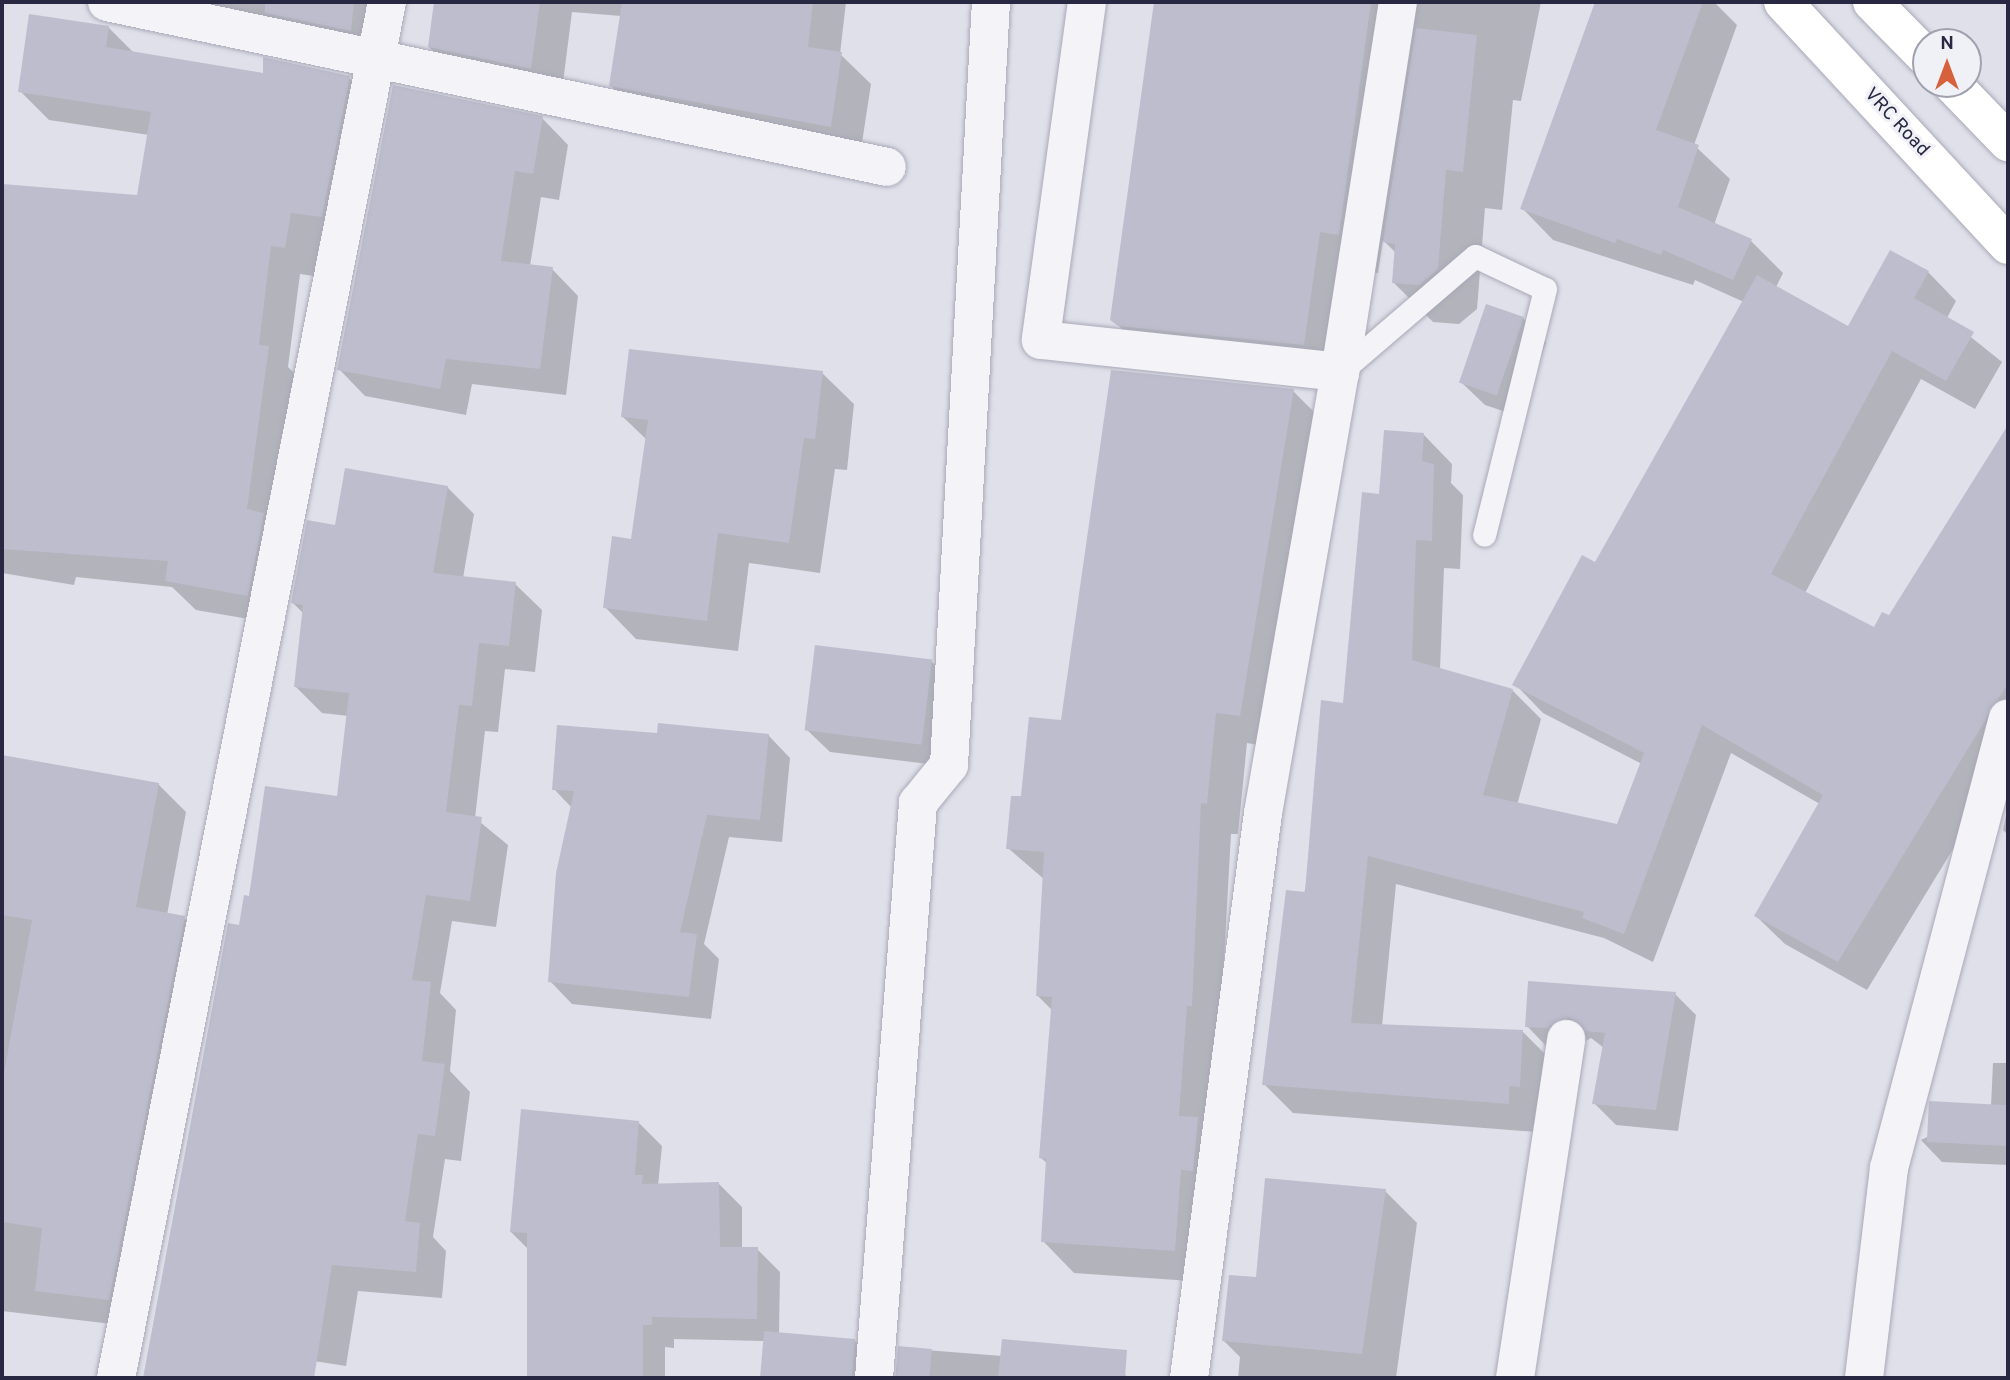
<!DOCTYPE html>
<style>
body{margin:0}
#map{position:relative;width:2010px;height:1380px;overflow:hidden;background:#e0e0ea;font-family:Overpass,sans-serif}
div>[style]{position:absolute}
.shadow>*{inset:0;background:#0003}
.building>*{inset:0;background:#bdbdcd;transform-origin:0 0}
.roads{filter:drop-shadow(0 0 2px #a9a9b8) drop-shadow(0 0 2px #a9a9b8)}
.lane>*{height:23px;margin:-11.5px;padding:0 11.5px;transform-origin:11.5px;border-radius:11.5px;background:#f3f3f8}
.street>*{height:38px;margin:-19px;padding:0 19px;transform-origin:19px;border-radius:19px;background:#f3f3f8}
.primary>*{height:38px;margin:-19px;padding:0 19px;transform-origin:19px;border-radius:19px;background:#fff}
span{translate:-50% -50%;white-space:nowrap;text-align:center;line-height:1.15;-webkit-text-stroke:6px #f0f0f7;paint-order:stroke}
.street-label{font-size:19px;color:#282843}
.frame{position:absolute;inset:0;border:4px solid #282843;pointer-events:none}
.north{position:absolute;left:1912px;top:28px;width:70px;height:70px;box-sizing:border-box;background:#f0f0f7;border:2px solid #a0a0af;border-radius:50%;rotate:0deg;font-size:19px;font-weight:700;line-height:28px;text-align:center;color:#282843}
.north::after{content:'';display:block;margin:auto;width:24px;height:32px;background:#d7613d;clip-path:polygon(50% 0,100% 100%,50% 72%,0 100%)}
</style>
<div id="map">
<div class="shadow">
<div style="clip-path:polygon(205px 2px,386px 2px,380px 60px,214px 10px)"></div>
<div style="clip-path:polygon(436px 2px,846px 2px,840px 54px,871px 84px,860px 156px,640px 115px,610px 85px,621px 16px,572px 12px,561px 98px,459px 77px,429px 47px)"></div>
<div style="clip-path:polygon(1155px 2px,1541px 2px,1521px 101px,1513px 100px,1502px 210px,1485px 208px,1477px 309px,1459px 324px,1433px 322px,1394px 283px,1396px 253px,1383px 240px,1378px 273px,1359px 270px,1339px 383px,1152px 359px,1112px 319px)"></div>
<div style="clip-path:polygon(1596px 2px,1714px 2px,1737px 25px,1694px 145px,1730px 179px,1714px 225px,1751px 241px,1783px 273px,1776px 287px,1848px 329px,1928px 272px,1956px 301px,1947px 318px,2002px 362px,1975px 409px,1921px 379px,1805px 593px,1875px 629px,1890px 618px,2008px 428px,2008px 759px,1867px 990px,1785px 944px,1756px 916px,1820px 804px,1731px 753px,1653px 962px,1604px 938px,1396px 884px,1382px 1026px,1523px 1032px,1552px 1061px,1537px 1132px,1293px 1113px,1264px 1084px,1344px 705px,1380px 495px,1424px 435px,1452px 464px,1451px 483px,1463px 495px,1460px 569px,1444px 568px,1440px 670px,1512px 690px,1541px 719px,1517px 805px,1618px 826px,1642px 764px,1543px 713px,1515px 684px,1596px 564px,1744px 302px,1695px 280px,1693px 285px,1553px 240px,1522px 208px)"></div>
<div style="clip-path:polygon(108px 27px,135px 54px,265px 75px,349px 78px,378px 107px,351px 245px,320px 241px,314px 276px,300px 274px,288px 367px,298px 377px,277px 624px,196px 610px,172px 587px,76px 577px,74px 585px,2px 573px,2px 185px,139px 197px,149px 135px,49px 120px,20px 91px)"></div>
<div style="clip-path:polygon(542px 118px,568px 145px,559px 200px,541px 197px,530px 266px,552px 269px,578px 296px,566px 395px,472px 384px,466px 415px,365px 396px,339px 369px)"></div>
<div style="clip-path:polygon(1523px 318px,1546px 342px,1521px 417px,1485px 405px,1461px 382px)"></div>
<div style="clip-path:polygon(822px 373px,854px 404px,847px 470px,835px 469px,820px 573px,749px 563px,738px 651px,636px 639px,605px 607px,632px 541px,647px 440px,623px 417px)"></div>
<div style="clip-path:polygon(1293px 391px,1324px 422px,1271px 747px,1247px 743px,1238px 834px,1231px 834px,1206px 1282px,1074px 1273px,1043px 1241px,1048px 1164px,1041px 1158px,1052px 1010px,1038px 996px,1045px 880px,1008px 848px,1023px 798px,1062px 722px)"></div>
<div style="clip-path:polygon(447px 487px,474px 514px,463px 578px,515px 584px,542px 610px,535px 672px,505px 669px,498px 732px,485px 731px,475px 818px,508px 845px,496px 927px,452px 921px,440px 993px,456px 1010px,450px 1071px,470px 1092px,461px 1161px,445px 1159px,433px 1237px,446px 1251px,442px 1298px,358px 1291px,346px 1366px,255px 1352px,251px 1378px,145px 1378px,229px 926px,241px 927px,250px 898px,339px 798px,349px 716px,322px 713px,296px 687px,303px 613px,293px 603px,336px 527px)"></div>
<div style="clip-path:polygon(931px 661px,955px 684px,945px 766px,830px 752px,806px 729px)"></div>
<div style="clip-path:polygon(659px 735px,768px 735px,790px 758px,782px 842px,729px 837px,704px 944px,719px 959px,711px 1019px,572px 1004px,550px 981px,572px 808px,554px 789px)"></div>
<div style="clip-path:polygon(2px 756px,158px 784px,186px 812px,167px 915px,184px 918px,212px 946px,137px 1327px,2px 1311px)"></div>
<div style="clip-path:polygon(2008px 806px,2008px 835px,2003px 830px)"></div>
<div style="clip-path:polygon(1675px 994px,1696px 1015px,1678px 1131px,1616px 1125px,1594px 1103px,1604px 1048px,1591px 1038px,1570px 1049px,1548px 1048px,1527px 1026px)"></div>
<div style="clip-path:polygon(1993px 1063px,2008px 1063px,2008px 1165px,1942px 1162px,1921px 1140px,1991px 1106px)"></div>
<div style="clip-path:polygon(639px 1123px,662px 1146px,658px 1186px,719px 1184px,742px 1207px,742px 1249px,757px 1249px,780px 1272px,779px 1334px,854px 1340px,881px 1367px,881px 1378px,761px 1378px,765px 1341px,674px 1339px,674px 1348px,665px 1347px,665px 1378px,529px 1378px,528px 1249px,511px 1232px)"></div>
<div style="clip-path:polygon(1385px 1191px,1417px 1223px,1396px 1378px,1238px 1378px,1240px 1357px,1224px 1341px,1257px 1279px)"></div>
<div style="clip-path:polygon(900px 1348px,1002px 1356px,1102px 1349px,1128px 1378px,896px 1378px)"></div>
</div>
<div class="building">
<div style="clip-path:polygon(265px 2px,354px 2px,351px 31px,265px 13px)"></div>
<div style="clip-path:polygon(434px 2px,540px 2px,531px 69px,428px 47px)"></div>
<div style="clip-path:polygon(622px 2px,813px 2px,808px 47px,842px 52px,831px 127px,609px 86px)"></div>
<div style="clip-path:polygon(1154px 2px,1371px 2px,1339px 235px,1320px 232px,1304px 345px,1118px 326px,1110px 320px)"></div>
<div style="clip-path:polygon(1595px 2px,1703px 2px,1656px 130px,1699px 145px,1678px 207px,1752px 239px,1733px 280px,1663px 250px,1661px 255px,1617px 239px,1615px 243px,1520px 209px)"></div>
<div style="clip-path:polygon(29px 14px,109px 26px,106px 47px,263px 73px,263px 57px,350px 76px,322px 217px,291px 213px,285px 248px,271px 246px,259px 345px,269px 346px,247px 509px,264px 513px,248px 596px,165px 581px,168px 561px,2px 549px,2px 184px,137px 195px,151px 112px,18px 92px)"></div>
<div style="clip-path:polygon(1416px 28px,1477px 35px,1463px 172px,1446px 170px,1438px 269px,1419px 285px,1392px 283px,1395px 244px,1383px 242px)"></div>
<div style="clip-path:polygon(393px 85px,543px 116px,533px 174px,515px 171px,501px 261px,553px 267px,540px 369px,446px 359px,440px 389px,337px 370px)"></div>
<div style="clip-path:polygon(1890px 250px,1929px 271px,1914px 298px,1974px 332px,1946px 381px,1892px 351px,1771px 574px,1874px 627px,1882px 612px,1889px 615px,2008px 425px,2008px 683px,1838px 962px,1754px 916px,1823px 795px,1702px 725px,1624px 934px,1582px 918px,1584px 912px,1368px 856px,1351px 1023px,1523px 1030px,1520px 1087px,1509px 1086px,1509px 1104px,1262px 1085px,1286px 890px,1305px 892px,1321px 700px,1343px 703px,1362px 492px,1379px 494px,1384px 430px,1424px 433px,1422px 461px,1434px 464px,1432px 541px,1416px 540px,1412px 660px,1513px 689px,1483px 795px,1617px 824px,1644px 753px,1512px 685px,1582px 555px,1595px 562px,1757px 275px,1848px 326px)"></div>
<div style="left:1486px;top:304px;width:40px;height:83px;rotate:19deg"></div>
<div style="clip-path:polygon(629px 349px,823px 371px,815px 439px,804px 438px,789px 543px,718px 533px,707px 621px,603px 608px,612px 536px,631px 539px,648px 420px,621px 417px)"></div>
<div style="clip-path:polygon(1111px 370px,1294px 389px,1240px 716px,1216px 713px,1207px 804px,1201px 803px,1192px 1006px,1187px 1006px,1179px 1116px,1198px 1117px,1193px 1171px,1181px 1170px,1175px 1251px,1041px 1242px,1046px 1159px,1039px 1158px,1052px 997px,1036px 996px,1044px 852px,1006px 849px,1011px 796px,1021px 796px,1029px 717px,1061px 720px)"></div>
<div style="clip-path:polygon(345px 468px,448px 486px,433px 573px,516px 582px,509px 646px,479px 643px,472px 706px,459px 705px,446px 812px,482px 817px,470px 901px,426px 895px,412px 980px,431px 982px,422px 1061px,445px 1064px,435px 1136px,418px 1134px,405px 1221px,420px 1223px,416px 1272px,332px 1265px,314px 1378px,143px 1378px,228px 923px,239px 925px,244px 895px,249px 896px,265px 786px,337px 796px,349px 693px,294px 687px,303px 605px,291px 603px,307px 520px,335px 525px)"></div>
<div style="left:815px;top:645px;width:118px;height:86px;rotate:7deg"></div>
<div style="clip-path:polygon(658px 723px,769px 734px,760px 820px,707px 815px,680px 932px,697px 934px,689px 997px,548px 982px,556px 873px,574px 791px,552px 790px,557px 725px,657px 733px)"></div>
<div style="clip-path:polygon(2px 755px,159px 783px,136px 907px,185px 916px,109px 1300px,35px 1291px,42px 1228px,2px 1222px,2px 1084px,32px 920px,2px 915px)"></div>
<div style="clip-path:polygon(1528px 981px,1676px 992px,1656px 1110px,1592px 1104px,1605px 1033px,1586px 1031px,1569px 1017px,1547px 1028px,1525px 1027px)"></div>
<div style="left:1929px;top:1101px;width:79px;height:41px;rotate:3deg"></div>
<div style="clip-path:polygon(521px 1109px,639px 1121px,635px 1175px,643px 1175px,642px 1184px,719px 1182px,720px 1247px,758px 1247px,757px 1319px,652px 1317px,652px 1325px,643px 1325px,643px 1378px,527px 1378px,527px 1233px,510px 1232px)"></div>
<div style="clip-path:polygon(1265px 1178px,1386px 1189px,1362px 1354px,1222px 1341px,1229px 1275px,1256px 1277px)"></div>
<div style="clip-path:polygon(764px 1331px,855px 1339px,852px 1378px,760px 1378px)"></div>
<div style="clip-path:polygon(1002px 1339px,1127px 1350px,1125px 1378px,998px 1378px)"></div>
<div style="left:898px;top:1346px;width:34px;height:32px;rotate:5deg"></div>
</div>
<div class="roads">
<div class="lane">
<div style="left:1340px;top:372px;width:178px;rotate:-40.7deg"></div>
<div style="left:1475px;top:256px;width:77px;rotate:25.2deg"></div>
<div style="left:1545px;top:289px;width:253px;rotate:103.9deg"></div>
</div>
<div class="street">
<div style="left:107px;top:2px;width:797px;rotate:11.94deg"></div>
<div style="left:1087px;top:2px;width:341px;rotate:97.8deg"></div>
<div style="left:1041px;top:340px;width:301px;rotate:6.1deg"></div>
<div style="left:1340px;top:372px;width:448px;rotate:99.9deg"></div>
<div style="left:1263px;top:813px;width:570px;rotate:97.46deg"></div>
<div style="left:1340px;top:372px;width:375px;rotate:-81.1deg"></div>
<div style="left:116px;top:1378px;width:1402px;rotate:-78.86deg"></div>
<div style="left:874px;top:1378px;width:577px;rotate:-85.62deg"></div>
<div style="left:918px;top:803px;width:49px;rotate:-50.8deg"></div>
<div style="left:949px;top:765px;width:764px;rotate:-86.85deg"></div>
<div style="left:1515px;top:1378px;width:343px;rotate:-81.4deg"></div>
<div style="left:1864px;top:1378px;width:211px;rotate:-83.2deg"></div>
<div style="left:1889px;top:1168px;width:465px;rotate:-75.2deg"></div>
</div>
<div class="primary">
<div style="left:1783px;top:2px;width:331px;rotate:47.2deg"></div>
<div style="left:1872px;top:2px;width:77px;rotate:45.5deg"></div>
<div style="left:1952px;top:84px;width:81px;rotate:46deg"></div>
</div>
</div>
<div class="street-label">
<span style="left:1896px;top:123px;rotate:47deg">VRC Road</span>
</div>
<div class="frame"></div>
<div class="north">N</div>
</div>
